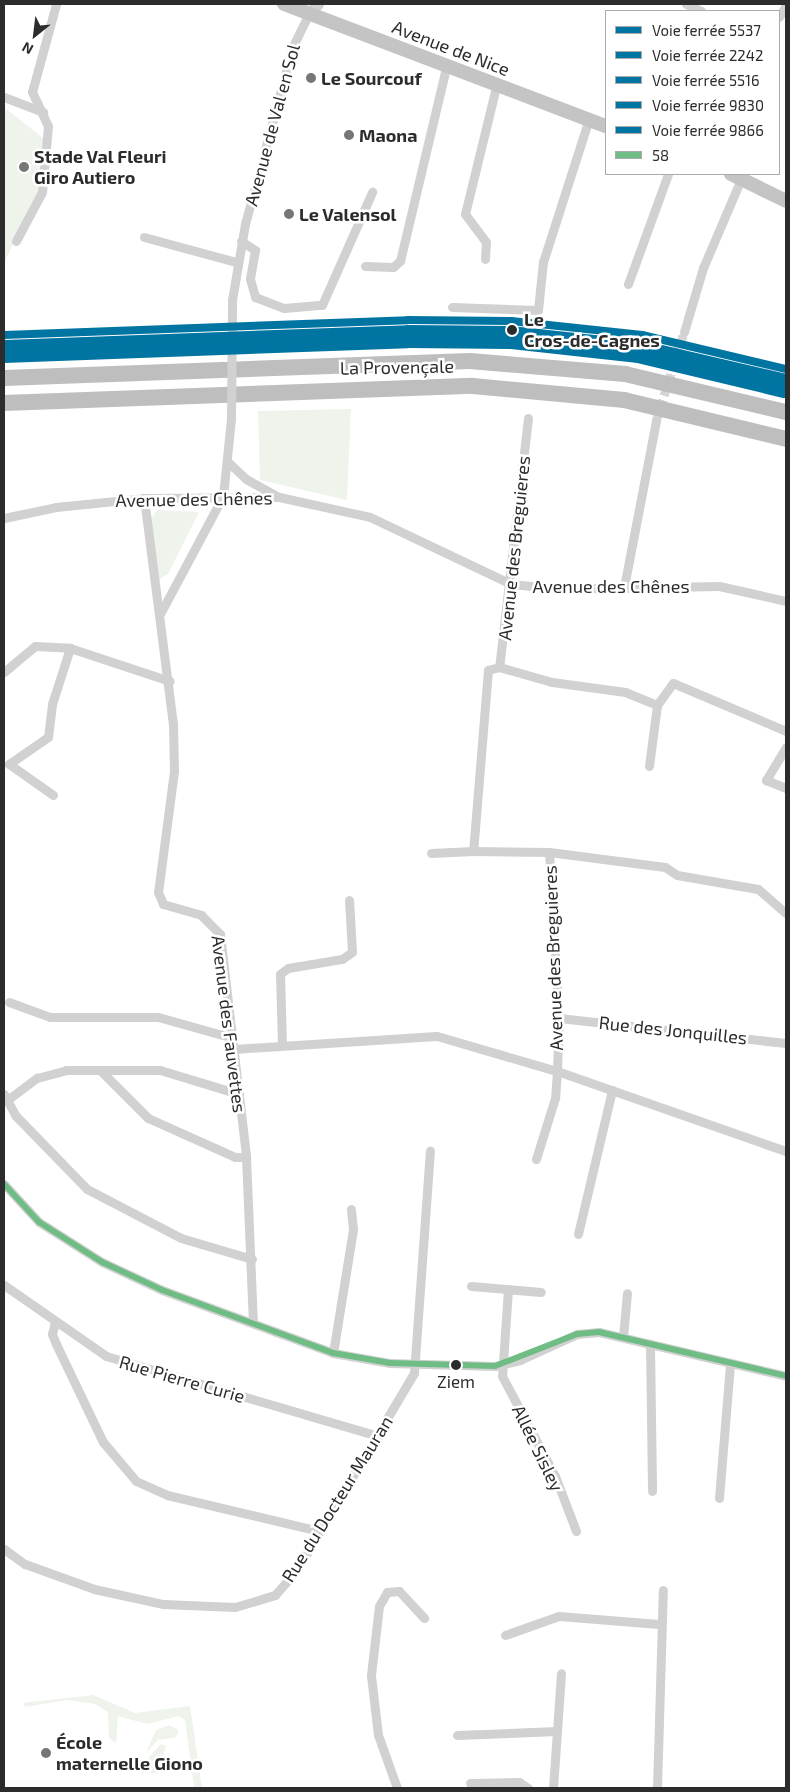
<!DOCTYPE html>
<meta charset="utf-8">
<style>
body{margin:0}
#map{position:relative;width:790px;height:1792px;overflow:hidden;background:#fff;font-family:"Exo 2",sans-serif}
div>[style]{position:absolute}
.green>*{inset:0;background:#eef3eb}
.minor-tunnel>*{height:9px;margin-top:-4.5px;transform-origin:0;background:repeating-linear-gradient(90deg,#d5d5d5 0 9px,transparent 0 13.5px)}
.minor>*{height:9px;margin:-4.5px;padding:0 4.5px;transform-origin:4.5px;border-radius:4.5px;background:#d1d1d1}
.tertiary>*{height:11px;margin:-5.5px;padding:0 5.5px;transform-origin:5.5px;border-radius:5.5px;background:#d1d1d1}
.primary>*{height:14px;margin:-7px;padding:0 7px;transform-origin:7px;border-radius:7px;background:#c4c4c4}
.motorway>*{height:16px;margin:-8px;padding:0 8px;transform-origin:8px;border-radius:8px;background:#bebebe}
.minor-bridge>*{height:9px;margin:-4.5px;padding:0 4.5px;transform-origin:4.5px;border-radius:4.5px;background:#d1d1d1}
.bus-1>*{height:6px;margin:-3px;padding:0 3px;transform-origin:3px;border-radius:3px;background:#6fbc85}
.rail-1>*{height:8px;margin:-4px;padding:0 4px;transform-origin:4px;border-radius:4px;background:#0075a1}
.rail-2>*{height:8px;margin:-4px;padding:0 4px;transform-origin:4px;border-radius:4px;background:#0075a1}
.rail-3>*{height:8px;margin:-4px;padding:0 4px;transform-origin:4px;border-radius:4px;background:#0075a1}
.rail-4>*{height:8px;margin:-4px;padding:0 4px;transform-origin:4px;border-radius:4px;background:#0075a1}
.rail-5>*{height:8px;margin:-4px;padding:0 4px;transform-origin:4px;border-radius:4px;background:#0075a1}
.dots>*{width:14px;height:14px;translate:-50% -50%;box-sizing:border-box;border:2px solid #fff;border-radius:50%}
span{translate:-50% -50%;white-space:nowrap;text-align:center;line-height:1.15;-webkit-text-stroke:5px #fff;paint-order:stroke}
.bus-label{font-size:17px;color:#2c2c2c}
.street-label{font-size:18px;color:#2c2c2c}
.poi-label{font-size:18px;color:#2c2c2c;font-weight:700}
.left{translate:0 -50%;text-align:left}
.stop-label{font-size:18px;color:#2c2c2c;font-weight:700}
.frame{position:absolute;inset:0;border:5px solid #2c2c2c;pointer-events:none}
.legend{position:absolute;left:605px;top:10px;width:175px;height:165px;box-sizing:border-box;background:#fff;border:1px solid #ababab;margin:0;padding:6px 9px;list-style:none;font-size:15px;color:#2c2c2c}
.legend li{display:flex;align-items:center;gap:10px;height:25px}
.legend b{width:25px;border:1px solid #ababab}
.north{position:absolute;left:10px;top:10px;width:50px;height:50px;-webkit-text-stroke:4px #fff;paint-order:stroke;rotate:209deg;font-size:14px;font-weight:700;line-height:20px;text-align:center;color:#2c2c2c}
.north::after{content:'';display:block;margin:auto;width:18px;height:22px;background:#2c2c2c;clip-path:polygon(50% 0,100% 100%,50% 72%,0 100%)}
</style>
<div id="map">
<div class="green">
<div style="clip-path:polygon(4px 107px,48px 142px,39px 192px,4px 263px)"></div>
<div style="clip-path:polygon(351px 409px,347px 500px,260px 480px,258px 411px)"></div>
<div style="clip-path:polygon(157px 510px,199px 512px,168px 574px,158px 580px,150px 520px)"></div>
<div style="clip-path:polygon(93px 1695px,135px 1713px,190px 1706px,202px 1788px,194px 1788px,185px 1720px,179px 1716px,147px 1724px,118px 1716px,116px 1743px,109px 1738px,108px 1712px,95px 1704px,67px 1700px,25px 1707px,23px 1703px)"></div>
<div style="clip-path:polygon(169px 1725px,178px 1730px,177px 1737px,158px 1740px,146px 1753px,156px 1730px)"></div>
<div style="clip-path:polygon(161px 1744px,166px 1746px,158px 1773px,136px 1772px)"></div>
</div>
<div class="minor-tunnel">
<div style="left:656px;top:421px;width:93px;rotate:-72.5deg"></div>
</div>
<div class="minor">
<div style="left:686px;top:4px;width:17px;rotate:25deg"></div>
<div style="left:779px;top:17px;width:14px;rotate:-60deg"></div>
<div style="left:4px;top:97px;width:42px;rotate:21deg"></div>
<div style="left:144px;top:237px;width:95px;rotate:15.2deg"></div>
<div style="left:16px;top:241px;width:55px;rotate:-62deg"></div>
<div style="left:42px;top:192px;width:66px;rotate:-84.8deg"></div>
<div style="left:48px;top:126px;width:38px;rotate:-115deg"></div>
<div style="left:32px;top:92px;width:91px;rotate:-74.7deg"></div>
<div style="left:241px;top:241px;width:17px;rotate:33deg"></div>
<div style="left:255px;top:250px;width:29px;rotate:100deg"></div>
<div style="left:250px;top:279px;width:19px;rotate:74deg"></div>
<div style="left:255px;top:297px;width:31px;rotate:21deg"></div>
<div style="left:284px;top:308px;width:38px;rotate:-5deg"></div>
<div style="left:322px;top:305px;width:124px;rotate:-66.1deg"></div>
<div style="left:485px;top:259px;width:17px;rotate:-87deg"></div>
<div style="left:486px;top:242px;width:35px;rotate:-127deg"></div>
<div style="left:465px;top:214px;width:131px;rotate:-76.3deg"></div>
<div style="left:365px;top:266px;width:28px;rotate:2deg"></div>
<div style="left:393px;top:267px;width:9px;rotate:-41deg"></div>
<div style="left:400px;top:261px;width:198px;rotate:-76.6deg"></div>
<div style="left:628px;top:284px;width:117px;rotate:-70deg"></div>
<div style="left:232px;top:300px;width:77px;rotate:-80.3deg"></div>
<div style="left:245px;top:224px;width:182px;rotate:-75deg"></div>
<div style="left:292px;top:48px;width:39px;rotate:-64deg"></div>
<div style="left:452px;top:307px;width:86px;rotate:2deg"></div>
<div style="left:538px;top:310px;width:48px;rotate:-84.1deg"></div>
<div style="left:543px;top:262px;width:150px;rotate:-72.2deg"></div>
<div style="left:684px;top:332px;width:67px;rotate:-73.5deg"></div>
<div style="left:703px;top:268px;width:97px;rotate:-66.9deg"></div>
<div style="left:528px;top:418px;width:251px;rotate:96.6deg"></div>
<div style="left:499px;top:667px;width:11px;rotate:165deg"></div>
<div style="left:488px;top:670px;width:182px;rotate:94.7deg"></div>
<div style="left:473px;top:851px;width:76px;rotate:0.8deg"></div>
<div style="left:549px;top:852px;width:166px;rotate:86.6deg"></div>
<div style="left:559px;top:1018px;width:53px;rotate:92.2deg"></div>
<div style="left:557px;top:1071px;width:243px;rotate:19.3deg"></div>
<div style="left:229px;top:463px;width:23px;rotate:43deg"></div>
<div style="left:246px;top:479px;width:35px;rotate:29deg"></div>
<div style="left:144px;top:498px;width:228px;rotate:82.7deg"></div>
<div style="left:173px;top:724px;width:47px;rotate:88.8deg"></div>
<div style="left:174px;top:771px;width:122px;rotate:97.5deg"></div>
<div style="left:158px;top:892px;width:13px;rotate:67deg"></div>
<div style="left:163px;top:904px;width:40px;rotate:16deg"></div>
<div style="left:201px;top:915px;width:27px;rotate:45deg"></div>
<div style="left:220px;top:934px;width:225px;rotate:83.3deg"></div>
<div style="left:246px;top:1157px;width:166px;rotate:87.6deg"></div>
<div style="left:4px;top:518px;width:53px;rotate:-11.9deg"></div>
<div style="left:56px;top:507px;width:88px;rotate:-5.8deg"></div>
<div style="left:144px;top:498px;width:135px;rotate:-0.4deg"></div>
<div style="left:279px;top:497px;width:93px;rotate:12.4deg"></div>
<div style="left:370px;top:517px;width:156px;rotate:25.4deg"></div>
<div style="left:511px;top:584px;width:51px;rotate:5.6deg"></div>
<div style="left:562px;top:589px;width:157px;rotate:-1.1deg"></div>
<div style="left:719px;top:586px;width:69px;rotate:12.6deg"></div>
<div style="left:624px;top:587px;width:169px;rotate:-79.1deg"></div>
<div style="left:160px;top:614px;width:134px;rotate:-61.9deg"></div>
<div style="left:223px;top:496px;width:77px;rotate:-84.1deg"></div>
<div style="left:499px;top:667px;width:55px;rotate:15.8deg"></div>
<div style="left:552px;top:682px;width:74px;rotate:7.8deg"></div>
<div style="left:625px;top:692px;width:35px;rotate:22deg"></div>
<div style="left:657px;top:705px;width:27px;rotate:-54deg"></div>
<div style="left:673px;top:683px;width:123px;rotate:23deg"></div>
<div style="left:4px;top:672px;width:40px;rotate:-40deg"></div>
<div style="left:35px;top:646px;width:35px;rotate:3deg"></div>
<div style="left:786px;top:747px;width:39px;rotate:121deg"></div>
<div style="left:766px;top:780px;width:22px;rotate:22deg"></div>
<div style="left:649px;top:766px;width:62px;rotate:-82.5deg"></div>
<div style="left:53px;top:795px;width:54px;rotate:-144.8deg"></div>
<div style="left:9px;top:764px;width:47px;rotate:-34.7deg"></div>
<div style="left:48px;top:737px;width:33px;rotate:-83deg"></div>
<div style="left:52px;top:704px;width:59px;rotate:-72.2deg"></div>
<div style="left:70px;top:648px;width:105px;rotate:18.3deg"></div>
<div style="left:549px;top:852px;width:117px;rotate:7.4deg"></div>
<div style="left:665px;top:867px;width:14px;rotate:34deg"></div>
<div style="left:677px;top:875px;width:82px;rotate:9.8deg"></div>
<div style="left:758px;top:889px;width:37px;rotate:41deg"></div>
<div style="left:431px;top:853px;width:42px;rotate:-2.7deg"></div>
<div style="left:9px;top:1002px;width:44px;rotate:20.1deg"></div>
<div style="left:50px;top:1017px;width:108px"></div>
<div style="left:158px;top:1017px;width:78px;rotate:15.6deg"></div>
<div style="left:559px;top:1018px;width:228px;rotate:6.3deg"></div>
<div style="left:282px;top:1045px;width:71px;rotate:-91.6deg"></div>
<div style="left:280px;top:974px;width:10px;rotate:-37deg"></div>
<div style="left:288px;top:968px;width:55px;rotate:-9.5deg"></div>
<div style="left:342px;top:959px;width:12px;rotate:-35deg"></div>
<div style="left:352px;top:952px;width:52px;rotate:-93.3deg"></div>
<div style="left:234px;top:1049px;width:203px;rotate:-3.7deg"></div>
<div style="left:437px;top:1036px;width:125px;rotate:16.3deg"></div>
<div style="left:557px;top:1071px;width:27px;rotate:94deg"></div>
<div style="left:555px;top:1098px;width:64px;rotate:107.3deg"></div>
<div style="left:102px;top:1072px;width:65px;rotate:45deg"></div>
<div style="left:148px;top:1118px;width:95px;rotate:24.1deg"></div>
<div style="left:235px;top:1157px;width:11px"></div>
<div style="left:4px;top:1094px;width:24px;rotate:62deg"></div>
<div style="left:15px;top:1115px;width:103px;rotate:45.8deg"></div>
<div style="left:87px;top:1189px;width:106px;rotate:27.5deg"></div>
<div style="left:181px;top:1238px;width:74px;rotate:16.5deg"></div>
<div style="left:6px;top:1101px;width:39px;rotate:-37deg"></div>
<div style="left:37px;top:1078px;width:30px;rotate:-15deg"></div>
<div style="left:66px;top:1070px;width:94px"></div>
<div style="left:160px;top:1070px;width:83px;rotate:16.9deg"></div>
<div style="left:4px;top:1184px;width:52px;rotate:47.4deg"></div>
<div style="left:39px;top:1222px;width:75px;rotate:32.4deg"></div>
<div style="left:102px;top:1262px;width:66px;rotate:25deg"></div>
<div style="left:162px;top:1290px;width:182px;rotate:20.2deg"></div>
<div style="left:333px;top:1353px;width:58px;rotate:10deg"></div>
<div style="left:390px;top:1363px;width:105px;rotate:1.6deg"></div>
<div style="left:495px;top:1366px;width:26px;rotate:-13deg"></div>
<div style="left:520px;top:1360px;width:63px;rotate:-24.5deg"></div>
<div style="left:577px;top:1334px;width:22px;rotate:-5deg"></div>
<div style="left:599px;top:1332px;width:192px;rotate:13.2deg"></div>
<div style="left:578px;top:1234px;width:148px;rotate:-76.7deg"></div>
<div style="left:4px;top:1285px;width:124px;rotate:34.8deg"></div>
<div style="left:106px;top:1356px;width:284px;rotate:16.4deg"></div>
<div style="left:471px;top:1286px;width:70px;rotate:4.9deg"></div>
<div style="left:508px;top:1289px;width:87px;rotate:93.9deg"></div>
<div style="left:502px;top:1376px;width:113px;rotate:62.1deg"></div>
<div style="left:555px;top:1476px;width:59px;rotate:69.1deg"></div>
<div style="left:55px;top:1322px;width:12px;rotate:104deg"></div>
<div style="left:52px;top:1334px;width:11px;rotate:68deg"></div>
<div style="left:56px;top:1344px;width:109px;rotate:64.4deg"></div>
<div style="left:103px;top:1442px;width:51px;rotate:49.8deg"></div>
<div style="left:136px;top:1481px;width:34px;rotate:24deg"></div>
<div style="left:167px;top:1495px;width:156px;rotate:13.3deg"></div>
<div style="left:623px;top:1337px;width:44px;rotate:-84.8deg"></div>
<div style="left:650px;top:1344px;width:147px;rotate:89.2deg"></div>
<div style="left:333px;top:1353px;width:126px;rotate:-80.8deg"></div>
<div style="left:353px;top:1229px;width:20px;rotate:-96deg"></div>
<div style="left:719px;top:1498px;width:133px;rotate:-85.3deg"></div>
<div style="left:4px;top:1549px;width:26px;rotate:36deg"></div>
<div style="left:25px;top:1564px;width:73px;rotate:19.9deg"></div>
<div style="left:94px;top:1589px;width:71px;rotate:12.3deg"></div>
<div style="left:163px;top:1604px;width:72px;rotate:2.4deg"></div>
<div style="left:235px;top:1607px;width:42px;rotate:-16.7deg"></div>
<div style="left:275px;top:1595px;width:33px;rotate:-49deg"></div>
<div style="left:297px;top:1570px;width:229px;rotate:-59.3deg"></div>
<div style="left:414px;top:1373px;width:223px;rotate:-85.9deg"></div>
<div style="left:505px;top:1635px;width:57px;rotate:-19.4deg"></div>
<div style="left:559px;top:1616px;width:100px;rotate:4.6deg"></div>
<div style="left:457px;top:1735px;width:100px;rotate:-2.3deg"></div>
<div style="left:470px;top:1783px;width:49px;rotate:-1.2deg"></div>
<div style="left:519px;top:1782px;width:11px;rotate:34deg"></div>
<div style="left:397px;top:1788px;width:56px;rotate:-109.7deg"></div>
<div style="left:378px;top:1735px;width:60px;rotate:-96.7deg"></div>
<div style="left:371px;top:1675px;width:69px;rotate:-83.4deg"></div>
<div style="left:379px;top:1606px;width:16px;rotate:-60deg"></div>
<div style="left:387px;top:1592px;width:12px;rotate:-5deg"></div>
<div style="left:399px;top:1591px;width:37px;rotate:47deg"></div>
<div style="left:553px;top:1788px;width:115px;rotate:-86deg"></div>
<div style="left:657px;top:1788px;width:198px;rotate:-88.3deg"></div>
</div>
<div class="tertiary">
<div style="left:309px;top:13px;width:13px;rotate:-45deg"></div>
</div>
<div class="primary">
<div style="left:284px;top:4px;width:344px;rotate:20.8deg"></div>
<div style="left:731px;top:174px;width:61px;rotate:26.1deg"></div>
</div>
<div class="motorway">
<div style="left:4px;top:378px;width:466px;rotate:-2.1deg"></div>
<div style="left:470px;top:361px;width:156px;rotate:4.8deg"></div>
<div style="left:625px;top:374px;width:165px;rotate:13.3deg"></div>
<div style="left:4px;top:403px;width:469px;rotate:-2.1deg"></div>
<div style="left:473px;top:386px;width:152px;rotate:5.3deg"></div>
<div style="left:624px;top:400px;width:167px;rotate:13.5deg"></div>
</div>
<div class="minor-bridge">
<div style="left:231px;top:419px;width:119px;rotate:-89.5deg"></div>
</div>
<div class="bus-1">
<div style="left:4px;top:1184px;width:52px;rotate:47.4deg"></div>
<div style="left:39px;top:1222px;width:75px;rotate:32.4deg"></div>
<div style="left:102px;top:1262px;width:66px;rotate:25deg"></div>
<div style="left:162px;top:1290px;width:182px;rotate:20.2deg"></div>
<div style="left:333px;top:1353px;width:58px;rotate:10deg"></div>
<div style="left:390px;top:1363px;width:105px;rotate:1.6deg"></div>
<div style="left:495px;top:1366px;width:88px;rotate:-21.3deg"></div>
<div style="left:577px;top:1334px;width:22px;rotate:-5deg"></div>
<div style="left:599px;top:1332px;width:192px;rotate:13.2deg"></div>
</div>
<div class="rail-1">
<div style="left:4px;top:350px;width:404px;rotate:-2.1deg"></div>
<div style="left:408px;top:335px;width:104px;rotate:0.6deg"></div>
<div style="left:512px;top:336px;width:128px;rotate:6.3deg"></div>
<div style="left:639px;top:350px;width:151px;rotate:13.4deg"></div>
</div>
<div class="rail-2">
<div style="left:4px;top:344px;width:404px;rotate:-2.1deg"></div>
<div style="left:408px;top:329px;width:103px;rotate:0.6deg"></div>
<div style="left:511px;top:330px;width:130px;rotate:6.2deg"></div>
<div style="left:640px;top:344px;width:150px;rotate:13.1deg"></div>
</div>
<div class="rail-3">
<div style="left:4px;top:353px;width:404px;rotate:-2.1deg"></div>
<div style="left:408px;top:338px;width:102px;rotate:0.6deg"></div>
<div style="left:510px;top:339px;width:130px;rotate:6.2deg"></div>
<div style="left:639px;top:353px;width:149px;rotate:13.2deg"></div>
</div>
<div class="rail-4">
<div style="left:4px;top:359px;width:404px;rotate:-2.1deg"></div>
<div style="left:408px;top:344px;width:103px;rotate:0.6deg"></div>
<div style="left:511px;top:345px;width:128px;rotate:6.3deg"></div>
<div style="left:638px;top:359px;width:150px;rotate:13.5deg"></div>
</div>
<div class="rail-5">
<div style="left:4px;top:335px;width:404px;rotate:-2.1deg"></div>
<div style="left:408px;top:320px;width:103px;rotate:0.6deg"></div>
<div style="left:511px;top:321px;width:132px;rotate:6.1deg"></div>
<div style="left:642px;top:335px;width:148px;rotate:13.3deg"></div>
</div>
<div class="dots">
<div style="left:311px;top:78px;background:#767676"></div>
<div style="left:349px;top:135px;background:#767676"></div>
<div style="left:24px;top:167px;background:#767676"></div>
<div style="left:289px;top:214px;background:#767676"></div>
<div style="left:512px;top:330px;background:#2c2c2c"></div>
<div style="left:456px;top:1365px;background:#2c2c2c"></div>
<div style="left:46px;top:1753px;background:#767676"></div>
</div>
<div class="bus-label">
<span style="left:456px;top:1382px">Ziem</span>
</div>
<div class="street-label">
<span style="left:451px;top:48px;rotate:21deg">Avenue de Nice</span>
<span style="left:272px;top:125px;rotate:-75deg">Avenue de Val en Sol</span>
<span style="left:397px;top:367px;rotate:-1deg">La Provençale</span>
<span style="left:194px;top:499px;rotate:-1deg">Avenue des Chênes</span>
<span style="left:514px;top:548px;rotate:-84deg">Avenue des Breguieres</span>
<span style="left:611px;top:586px">Avenue des Chênes</span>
<span style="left:553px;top:958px;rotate:-92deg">Avenue des Breguieres</span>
<span style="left:229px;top:1024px;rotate:83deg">Avenue des Fauvettes</span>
<span style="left:673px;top:1030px;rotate:6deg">Rue des Jonquilles</span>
<span style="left:182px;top:1379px;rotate:16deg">Rue Pierre Curie</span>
<span style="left:538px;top:1448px;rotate:64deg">Allée Sisley</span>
<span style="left:337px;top:1499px;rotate:-58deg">Rue du Docteur Mauran</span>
</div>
<div class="poi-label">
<span class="left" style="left:321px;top:78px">Le Sourcouf</span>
<span class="left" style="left:359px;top:135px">Maona</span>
<span class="left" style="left:34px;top:167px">Stade Val Fleuri<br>Giro Autiero</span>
<span class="left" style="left:299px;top:214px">Le Valensol</span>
<span class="left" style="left:56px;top:1753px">École<br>maternelle Giono</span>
</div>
<div class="stop-label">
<span class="left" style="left:524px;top:330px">Le<br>Cros-de-Cagnes</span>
</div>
<div class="frame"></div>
<ul class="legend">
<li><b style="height:6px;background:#0075a1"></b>Voie ferrée 5537</li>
<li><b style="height:6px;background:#0075a1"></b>Voie ferrée 2242</li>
<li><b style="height:6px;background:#0075a1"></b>Voie ferrée 5516</li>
<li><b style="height:6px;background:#0075a1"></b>Voie ferrée 9830</li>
<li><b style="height:6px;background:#0075a1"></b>Voie ferrée 9866</li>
<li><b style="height:6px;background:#6fbc85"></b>58</li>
</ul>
<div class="north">N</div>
</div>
